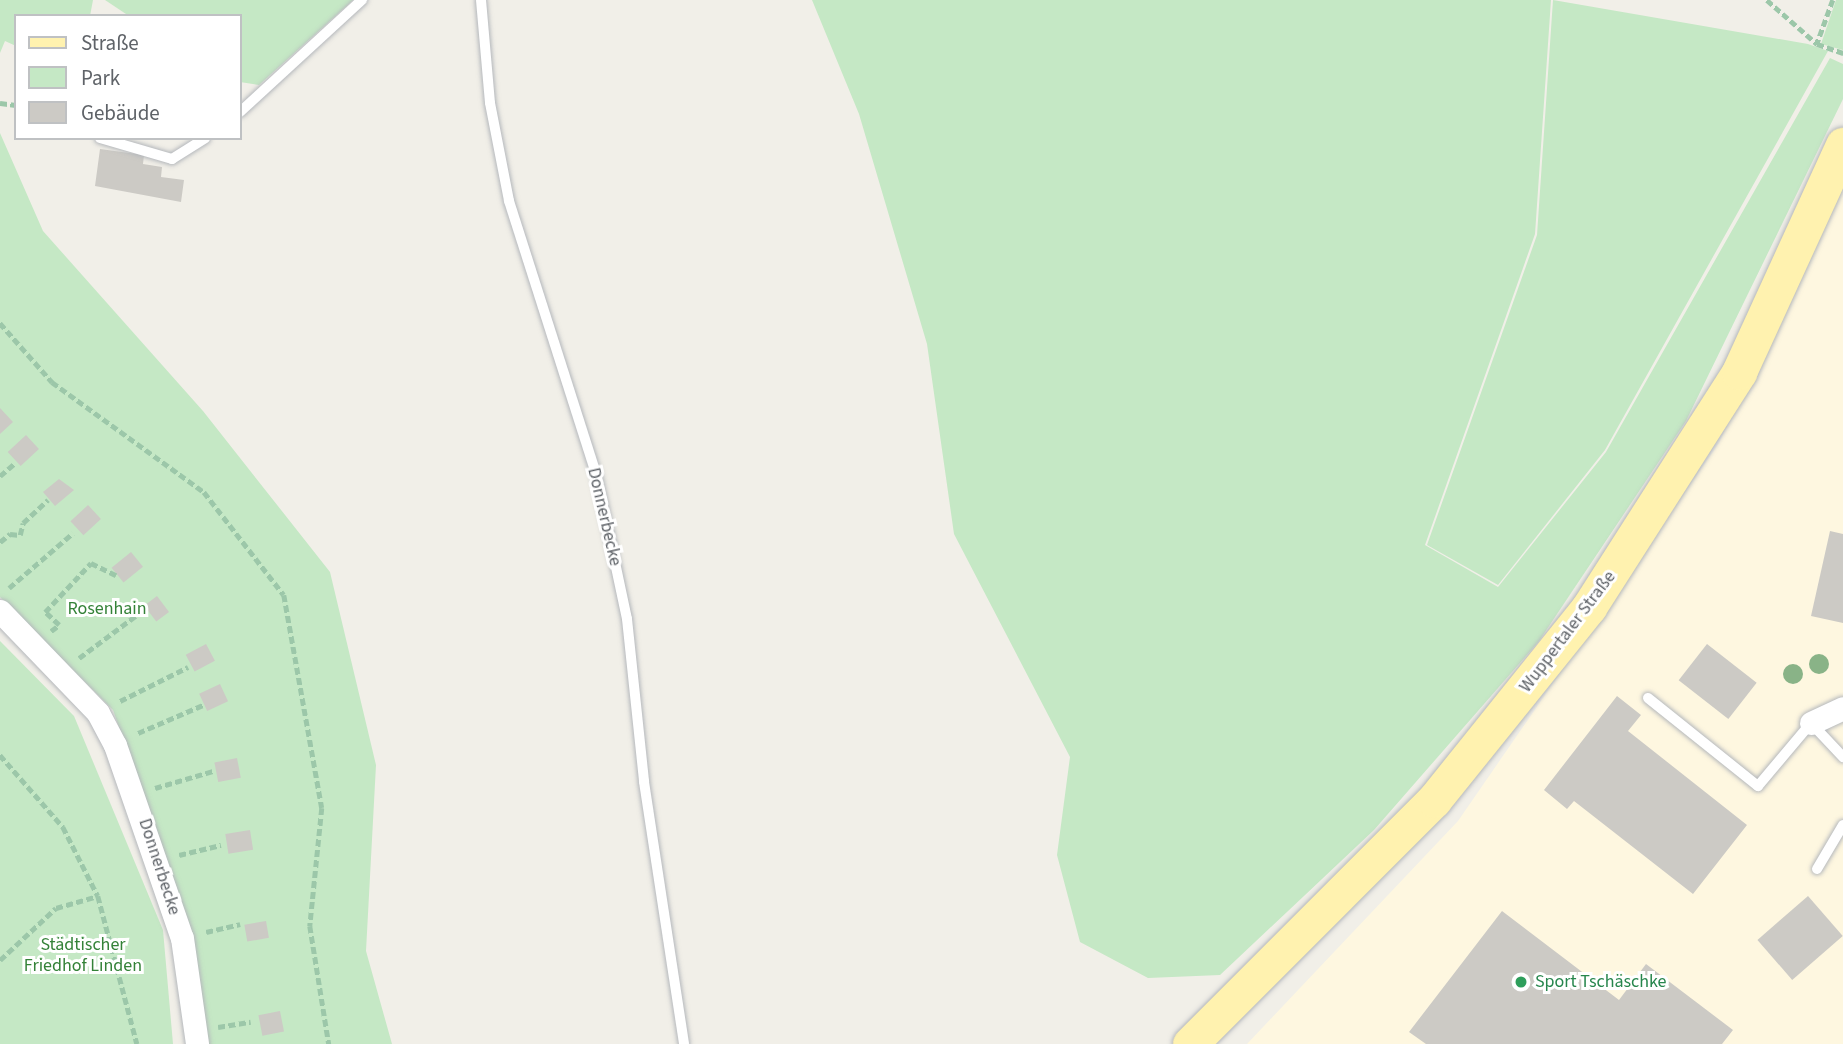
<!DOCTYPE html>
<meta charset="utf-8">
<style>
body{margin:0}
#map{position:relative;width:1843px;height:1044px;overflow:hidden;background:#f1efe8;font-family:"Source Sans 3",sans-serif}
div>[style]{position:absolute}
.commercial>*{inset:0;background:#fef7e0}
.green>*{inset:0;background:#c5e8c5}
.building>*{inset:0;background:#cccac5;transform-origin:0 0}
.path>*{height:4.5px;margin-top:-2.25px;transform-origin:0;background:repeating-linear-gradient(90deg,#9cc7a9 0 7px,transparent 0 10.5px)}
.roads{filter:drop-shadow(0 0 2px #b5b8bc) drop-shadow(0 0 2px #b5b8bc)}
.lane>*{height:10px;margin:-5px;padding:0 5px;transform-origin:5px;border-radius:5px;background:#fff}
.street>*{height:23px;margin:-11.5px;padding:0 11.5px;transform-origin:11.5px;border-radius:11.5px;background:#fff}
.primary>*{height:35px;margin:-17.5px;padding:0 17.5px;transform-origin:17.5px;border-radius:17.5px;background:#fff2af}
.trees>*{width:20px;height:20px;margin:-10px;border-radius:50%;background:#89b387}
.dots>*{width:19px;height:19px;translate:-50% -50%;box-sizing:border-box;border:4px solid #fff;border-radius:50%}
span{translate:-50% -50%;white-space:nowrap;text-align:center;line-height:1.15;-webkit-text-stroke:6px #fff;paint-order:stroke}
.street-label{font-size:18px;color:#5f6368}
.park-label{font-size:18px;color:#348238}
.leisure-label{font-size:18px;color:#27864d}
.left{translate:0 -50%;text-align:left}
.legend{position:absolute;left:14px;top:14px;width:228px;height:126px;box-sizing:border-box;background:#fff;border:2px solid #bfc1c3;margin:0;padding:9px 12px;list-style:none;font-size:21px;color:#5f6368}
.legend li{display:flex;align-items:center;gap:14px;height:35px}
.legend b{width:35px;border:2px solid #bfc1c3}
</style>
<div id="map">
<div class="commercial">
<div style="clip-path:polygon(1843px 186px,1843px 1044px,1247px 1044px,1458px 821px,1719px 443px)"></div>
</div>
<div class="green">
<div style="clip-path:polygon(0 0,93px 0,90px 16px,16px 16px,16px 46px,5px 41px,0 53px)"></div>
<div style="clip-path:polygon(105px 0,353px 0,259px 85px,240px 82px,240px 16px,129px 16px)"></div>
<div style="clip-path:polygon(812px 0,1551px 0,1535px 234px,1425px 545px,1498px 587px,1606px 452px,1830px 58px,1843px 64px,1843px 99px,1686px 421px,1539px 641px,1374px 830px,1220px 975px,1148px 978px,1080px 942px,1057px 855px,1070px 757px,954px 534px,927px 344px,859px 114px)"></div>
<div style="clip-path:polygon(1553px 0,1808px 44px,1828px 51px,1605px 450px,1498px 585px,1427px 545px,1537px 235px)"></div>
<div style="clip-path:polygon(1836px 0,1843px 0,1843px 50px,1821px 44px)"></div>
<div style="clip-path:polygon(0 133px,43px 231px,203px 411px,330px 572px,376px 765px,366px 951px,392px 1044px,202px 1044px,193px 939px,113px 710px,0 597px)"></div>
<div style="clip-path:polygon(0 641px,74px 716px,163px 930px,173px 1044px,0 1044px)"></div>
</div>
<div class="building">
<div style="clip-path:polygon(100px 149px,144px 155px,143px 164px,162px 167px,161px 177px,184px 180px,181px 202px,95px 186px)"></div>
<div style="clip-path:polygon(0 408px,13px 422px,0 434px)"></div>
<div style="left:26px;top:435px;width:19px;height:25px;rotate:47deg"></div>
<div style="clip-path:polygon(59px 479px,74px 490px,55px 506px,43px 492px)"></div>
<div style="left:88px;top:505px;width:19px;height:24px;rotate:47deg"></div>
<div style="clip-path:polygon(1830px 531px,1843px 534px,1843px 623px,1811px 616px)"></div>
<div style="left:131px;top:552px;width:19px;height:25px;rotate:51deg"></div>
<div style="left:157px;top:596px;width:20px;height:16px;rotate:53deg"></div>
<div style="left:206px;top:644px;width:19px;height:23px;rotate:62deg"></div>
<div style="left:1707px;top:644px;width:63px;height:46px;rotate:38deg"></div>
<div style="left:220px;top:684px;width:19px;height:23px;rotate:65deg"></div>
<div style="clip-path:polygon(1617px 696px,1641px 715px,1628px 731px,1747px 825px,1693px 894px,1574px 801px,1567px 809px,1544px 790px)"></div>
<div style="left:237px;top:758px;width:20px;height:23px;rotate:79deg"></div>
<div style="left:250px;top:830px;width:20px;height:25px;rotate:81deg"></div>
<div style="left:1808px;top:896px;width:53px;height:67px;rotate:49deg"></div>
<div style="clip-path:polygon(1502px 911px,1619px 1000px,1646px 964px,1733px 1030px,1722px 1044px,1426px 1044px,1409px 1032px)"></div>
<div style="left:266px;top:921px;width:17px;height:22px;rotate:80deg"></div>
<div style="left:280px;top:1011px;width:21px;height:22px;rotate:79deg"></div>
</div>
<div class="path">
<div style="left:1767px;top:0;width:67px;rotate:41.3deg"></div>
<div style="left:1833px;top:0;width:47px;rotate:110deg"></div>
<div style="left:1817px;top:44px;width:28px;rotate:19deg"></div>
<div style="left:0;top:103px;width:16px;rotate:7deg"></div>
<div style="left:0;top:323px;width:79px;rotate:48.6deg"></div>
<div style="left:52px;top:382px;width:188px;rotate:35.9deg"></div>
<div style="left:204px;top:492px;width:130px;rotate:52.2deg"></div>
<div style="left:284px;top:595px;width:216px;rotate:79.9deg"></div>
<div style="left:322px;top:808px;width:119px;rotate:95.8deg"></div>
<div style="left:310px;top:926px;width:120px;rotate:80.9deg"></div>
<div style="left:0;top:476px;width:20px;rotate:-41deg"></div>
<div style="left:0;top:542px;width:13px;rotate:-39deg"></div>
<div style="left:10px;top:534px;width:10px;rotate:6deg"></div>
<div style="left:20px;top:535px;width:12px;rotate:-76deg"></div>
<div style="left:23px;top:523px;width:34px;rotate:-43deg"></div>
<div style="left:9px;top:588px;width:84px;rotate:-40.7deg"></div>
<div style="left:51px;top:631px;width:10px;rotate:-37deg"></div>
<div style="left:59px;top:625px;width:19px;rotate:-137deg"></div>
<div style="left:45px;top:612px;width:67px;rotate:-46.8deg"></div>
<div style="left:91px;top:563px;width:28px;rotate:26deg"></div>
<div style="left:79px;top:658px;width:79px;rotate:-36.7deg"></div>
<div style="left:120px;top:701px;width:76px;rotate:-26.6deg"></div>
<div style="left:138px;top:733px;width:71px;rotate:-23.3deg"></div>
<div style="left:0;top:755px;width:96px;rotate:48.8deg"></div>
<div style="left:63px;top:827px;width:77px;rotate:63.1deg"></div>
<div style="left:98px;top:896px;width:153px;rotate:75.2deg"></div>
<div style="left:155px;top:788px;width:60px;rotate:-16.3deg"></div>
<div style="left:179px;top:855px;width:43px;rotate:-13.4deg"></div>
<div style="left:206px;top:932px;width:35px;rotate:-13deg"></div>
<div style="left:0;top:960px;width:76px;rotate:-42.9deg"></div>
<div style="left:56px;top:908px;width:44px;rotate:-15.9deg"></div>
<div style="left:218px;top:1027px;width:33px;rotate:-9deg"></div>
</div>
<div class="roads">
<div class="lane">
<div style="left:481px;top:0;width:103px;rotate:85deg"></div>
<div style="left:490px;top:103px;width:100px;rotate:79deg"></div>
<div style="left:509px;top:201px;width:286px;rotate:72.3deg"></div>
<div style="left:596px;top:473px;width:149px;rotate:78deg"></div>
<div style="left:627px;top:619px;width:164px;rotate:84deg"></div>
<div style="left:644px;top:782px;width:265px;rotate:81.3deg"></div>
<div style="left:240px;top:112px;width:166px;rotate:-42.6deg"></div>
<div style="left:100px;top:138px;width:75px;rotate:16.3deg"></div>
<div style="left:172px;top:159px;width:39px;rotate:-32deg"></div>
<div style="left:1648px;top:698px;width:141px;rotate:38.7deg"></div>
<div style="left:1758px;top:786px;width:82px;rotate:-49.9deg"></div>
<div style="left:1811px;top:723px;width:47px;rotate:46.7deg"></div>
<div style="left:1817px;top:869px;width:51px;rotate:-59.4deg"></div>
</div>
<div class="street">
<div style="left:0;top:611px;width:141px;rotate:46.1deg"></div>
<div style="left:98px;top:713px;width:36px;rotate:62deg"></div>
<div style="left:115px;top:745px;width:204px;rotate:70.9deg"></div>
<div style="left:182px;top:938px;width:107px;rotate:81.9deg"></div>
<div style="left:1811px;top:723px;width:35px;rotate:-25deg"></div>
</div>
<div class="primary">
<div style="left:1190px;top:1044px;width:345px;rotate:-45deg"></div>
<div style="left:1434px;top:800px;width:248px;rotate:-51.2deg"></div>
<div style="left:1589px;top:607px;width:279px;rotate:-57.4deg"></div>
<div style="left:1739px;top:372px;width:250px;rotate:-65.4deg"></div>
</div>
</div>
<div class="trees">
<div style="left:1819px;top:664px"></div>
<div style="left:1793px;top:674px"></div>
</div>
<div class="dots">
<div style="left:1521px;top:982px;background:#2e9e5b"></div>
</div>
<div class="street-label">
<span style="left:604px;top:517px;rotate:77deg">Donnerbecke</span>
<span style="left:1568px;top:632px;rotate:-53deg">Wuppertaler Straße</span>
<span style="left:159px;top:867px;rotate:72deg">Donnerbecke</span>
</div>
<div class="park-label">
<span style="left:107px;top:609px">Rosenhain</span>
<span style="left:83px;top:956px">Städtischer<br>Friedhof Linden</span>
</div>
<div class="leisure-label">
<span class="left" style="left:1535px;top:982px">Sport Tschäschke</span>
</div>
<ul class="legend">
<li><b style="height:9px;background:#fff2af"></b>Straße</li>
<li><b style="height:19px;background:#c5e8c5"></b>Park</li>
<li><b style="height:19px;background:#cccac5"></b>Gebäude</li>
</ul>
</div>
